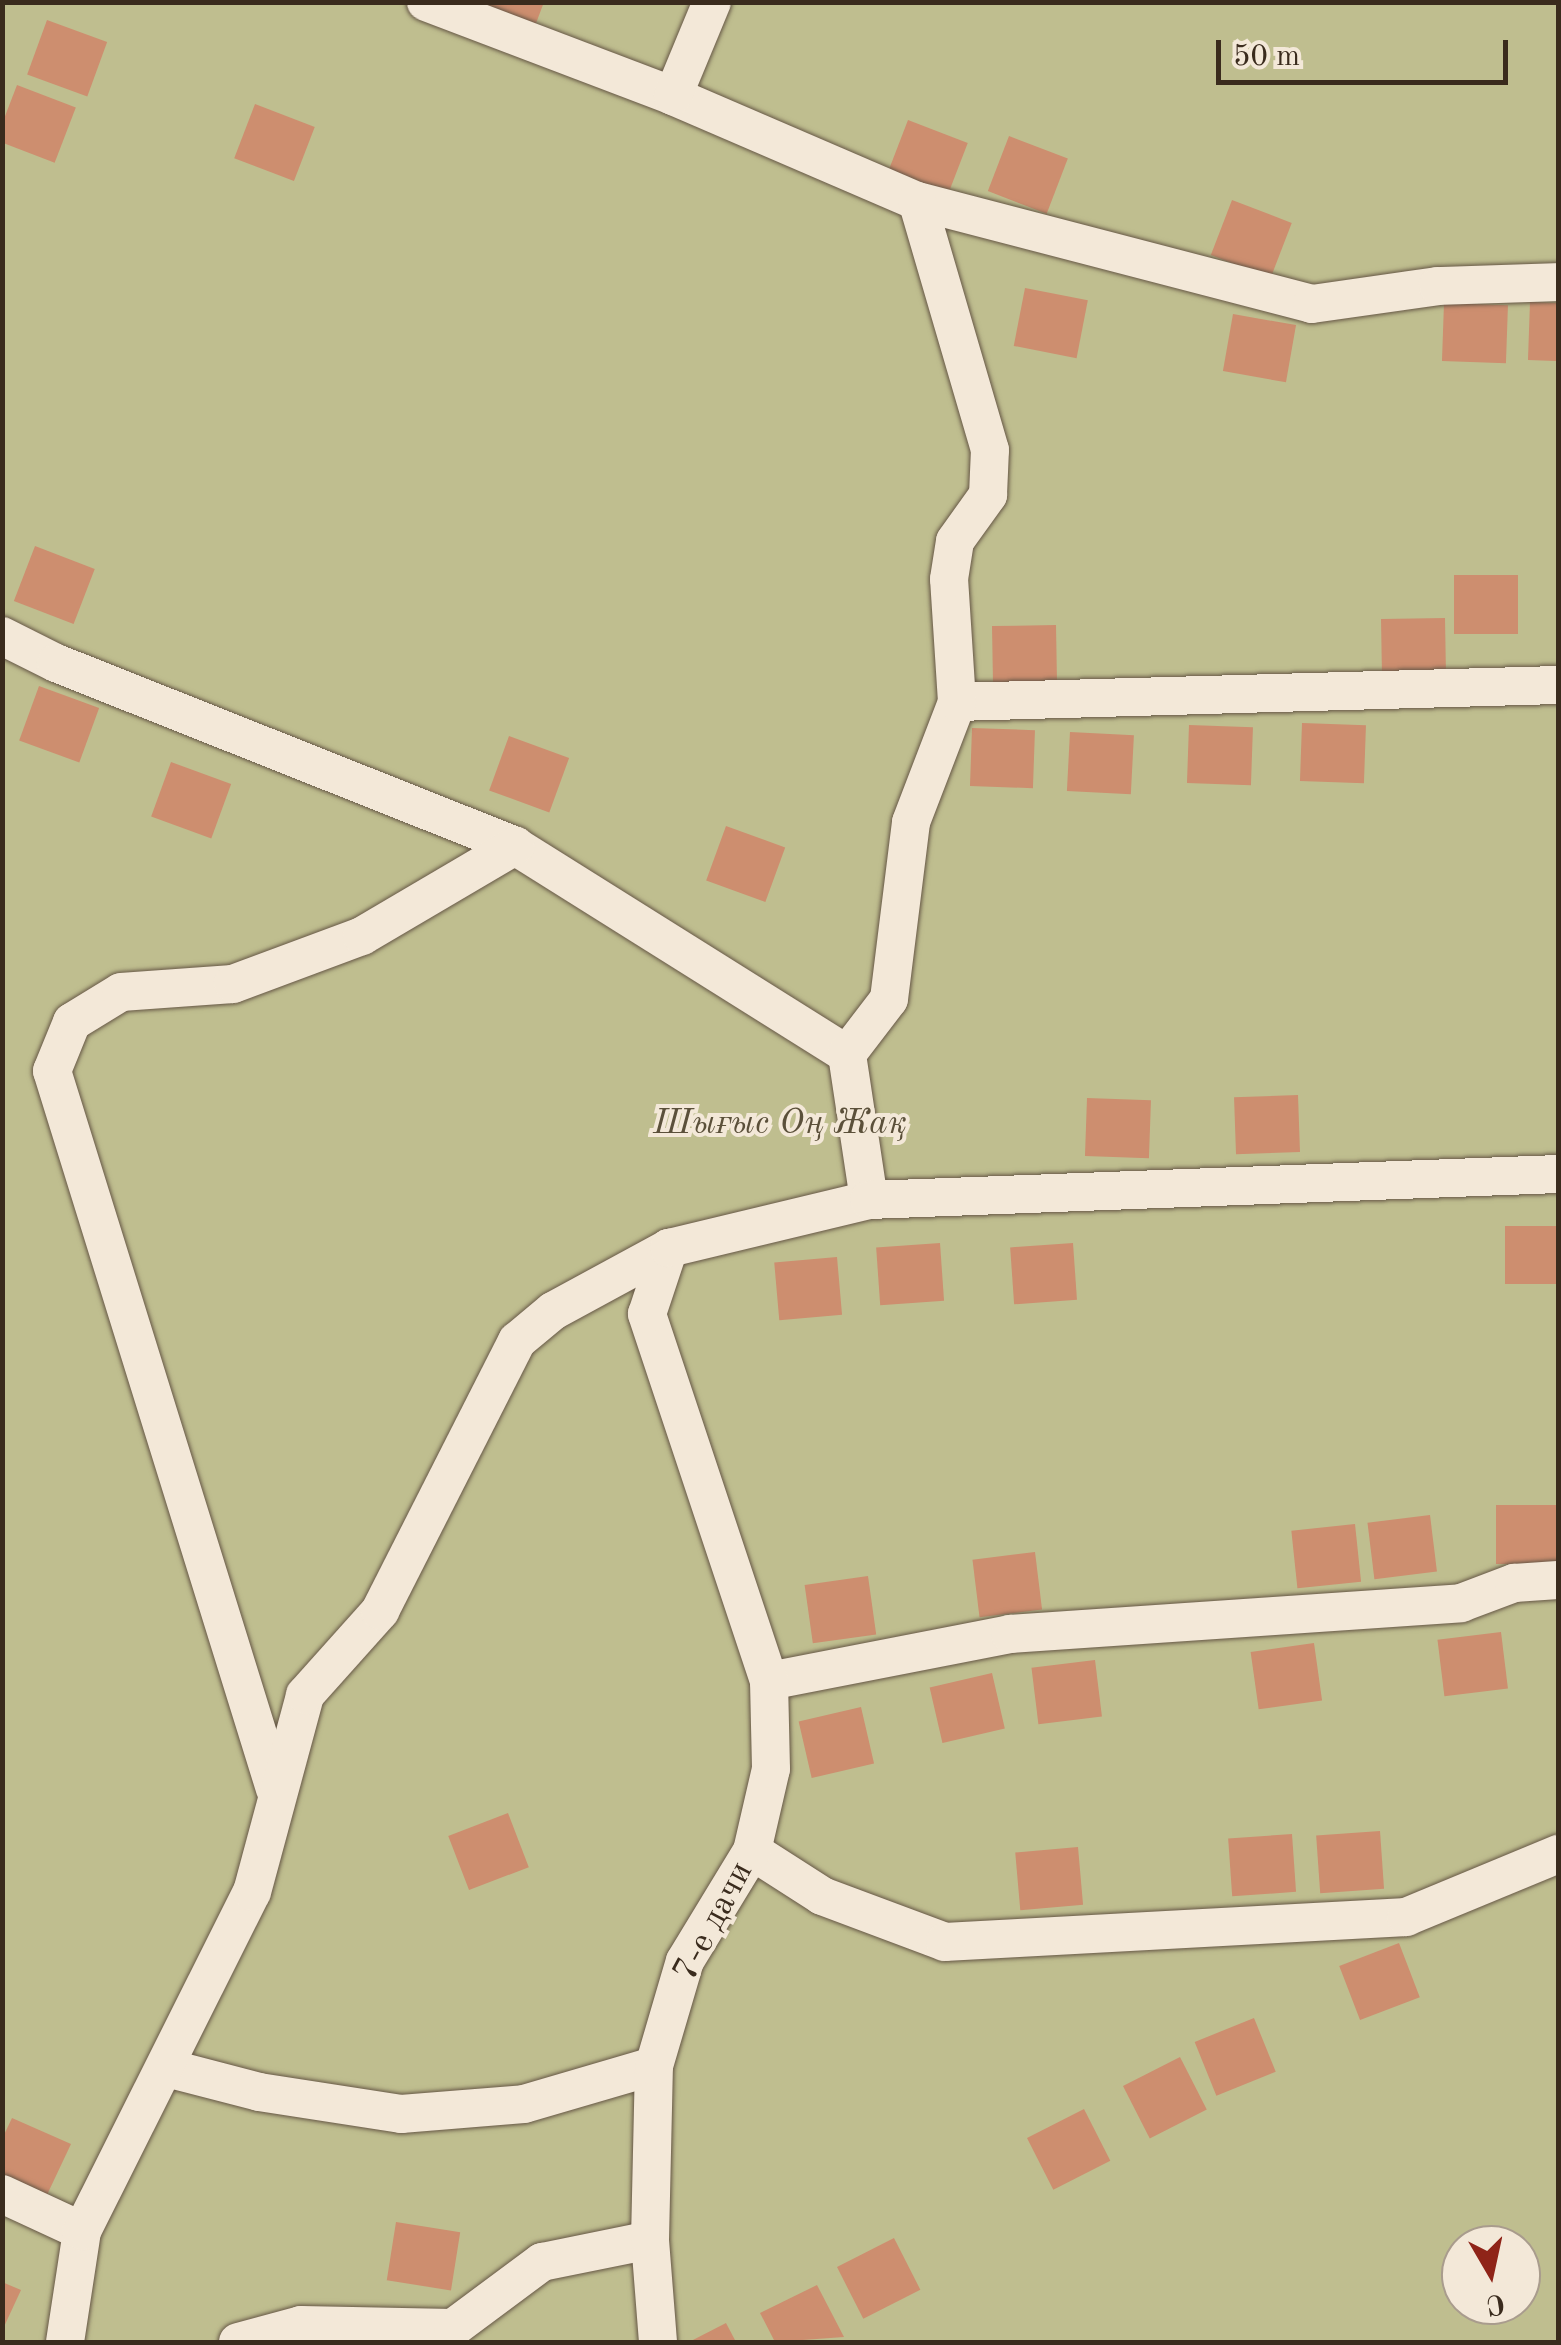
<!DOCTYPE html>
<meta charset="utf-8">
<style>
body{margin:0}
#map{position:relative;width:1561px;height:2345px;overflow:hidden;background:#ecdcc3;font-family:"Old Standard TT",serif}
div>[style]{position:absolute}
.green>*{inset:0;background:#bfbe8f}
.building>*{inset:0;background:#cd8e6f;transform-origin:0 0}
.roads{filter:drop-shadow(0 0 2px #665746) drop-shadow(0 0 2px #665746)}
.minor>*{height:38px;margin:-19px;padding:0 19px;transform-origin:19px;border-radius:19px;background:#f3e8d8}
span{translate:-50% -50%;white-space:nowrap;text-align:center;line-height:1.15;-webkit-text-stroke:8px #f3e8d8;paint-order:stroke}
.park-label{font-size:35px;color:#5b503a;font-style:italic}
.street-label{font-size:35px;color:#3a2b1d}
.frame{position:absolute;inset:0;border:5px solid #3a2b1d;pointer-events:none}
.north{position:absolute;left:1441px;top:2225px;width:100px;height:100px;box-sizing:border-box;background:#f3e8d8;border:2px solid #a99c8d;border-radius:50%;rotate:171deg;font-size:28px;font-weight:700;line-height:40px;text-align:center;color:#3a2b1d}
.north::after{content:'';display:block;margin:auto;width:35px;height:45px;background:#8f2418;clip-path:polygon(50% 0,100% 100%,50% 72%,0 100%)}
.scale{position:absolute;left:1216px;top:40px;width:292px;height:45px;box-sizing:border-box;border:5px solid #3a2b1d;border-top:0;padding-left:12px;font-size:30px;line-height:35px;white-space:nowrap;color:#3a2b1d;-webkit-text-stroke:8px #f3e8d8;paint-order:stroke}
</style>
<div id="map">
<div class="green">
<div style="clip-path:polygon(evenodd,3px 3px,1558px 3px,1558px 2342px,3px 2342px,3px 3px,1461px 2245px,1521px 2245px,1521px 2305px,1461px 2305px,1461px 2245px)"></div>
</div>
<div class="building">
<div style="clip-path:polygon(476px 2px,544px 2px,535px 26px)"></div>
<div style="left:47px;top:20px;width:64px;height:58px;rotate:20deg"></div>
<div style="left:17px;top:85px;width:63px;height:59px;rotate:21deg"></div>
<div style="left:255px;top:104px;width:64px;height:58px;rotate:21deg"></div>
<div style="left:908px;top:120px;width:64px;height:59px;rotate:21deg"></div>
<div style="left:1009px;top:136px;width:63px;height:59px;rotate:21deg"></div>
<div style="left:1232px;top:200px;width:64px;height:59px;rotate:21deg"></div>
<div style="left:1025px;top:288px;width:64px;height:59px;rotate:11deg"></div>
<div style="left:1530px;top:302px;width:28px;height:58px;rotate:2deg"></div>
<div style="left:1444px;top:303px;width:64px;height:58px;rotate:2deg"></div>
<div style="left:1233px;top:314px;width:64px;height:58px;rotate:10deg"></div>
<div style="left:35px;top:546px;width:64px;height:59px;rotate:21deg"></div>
<div style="left:1454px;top:575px;width:64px;height:59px"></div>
<div style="left:1445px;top:618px;width:58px;height:64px;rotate:89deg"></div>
<div style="left:1056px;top:625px;width:58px;height:64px;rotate:89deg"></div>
<div style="left:39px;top:686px;width:64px;height:58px;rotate:20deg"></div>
<div style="left:1302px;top:723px;width:64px;height:58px;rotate:2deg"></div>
<div style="left:1189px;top:725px;width:64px;height:58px;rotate:2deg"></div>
<div style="left:972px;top:728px;width:63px;height:58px;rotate:2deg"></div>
<div style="left:1070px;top:732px;width:64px;height:59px;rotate:3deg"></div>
<div style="left:509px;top:736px;width:64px;height:58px;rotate:20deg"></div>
<div style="left:171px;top:762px;width:64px;height:58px;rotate:20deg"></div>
<div style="left:726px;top:826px;width:63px;height:58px;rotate:20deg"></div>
<div style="left:1298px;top:1095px;width:57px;height:64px;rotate:88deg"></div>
<div style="left:1087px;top:1098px;width:64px;height:58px;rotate:2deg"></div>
<div style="left:1558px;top:1226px;width:58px;height:53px;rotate:90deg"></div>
<div style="left:940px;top:1243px;width:58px;height:64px;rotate:86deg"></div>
<div style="left:1073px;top:1243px;width:57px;height:63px;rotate:86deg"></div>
<div style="left:837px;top:1257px;width:58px;height:63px;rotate:85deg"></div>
<div style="left:1558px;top:1505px;width:59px;height:62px;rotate:90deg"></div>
<div style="left:1430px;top:1515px;width:57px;height:63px;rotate:83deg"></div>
<div style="left:1355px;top:1524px;width:58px;height:64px;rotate:84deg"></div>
<div style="left:1035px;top:1552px;width:58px;height:63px;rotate:83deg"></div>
<div style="left:868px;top:1576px;width:59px;height:64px;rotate:82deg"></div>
<div style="left:1501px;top:1632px;width:57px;height:64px;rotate:83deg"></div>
<div style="left:1314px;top:1643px;width:58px;height:64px;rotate:82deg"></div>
<div style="left:1095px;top:1660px;width:57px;height:64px;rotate:83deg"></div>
<div style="left:992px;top:1673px;width:57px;height:64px;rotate:77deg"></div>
<div style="left:861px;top:1707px;width:58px;height:64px;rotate:77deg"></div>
<div style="left:508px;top:1813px;width:58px;height:64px;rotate:69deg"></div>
<div style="left:1380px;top:1831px;width:58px;height:64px;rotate:86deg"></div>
<div style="left:1292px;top:1834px;width:58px;height:64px;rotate:86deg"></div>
<div style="left:1078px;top:1847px;width:58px;height:63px;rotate:85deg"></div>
<div style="left:1399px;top:1943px;width:58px;height:64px;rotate:69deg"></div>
<div style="left:1254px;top:2018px;width:58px;height:64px;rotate:68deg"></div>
<div style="left:1180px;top:2057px;width:59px;height:64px;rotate:63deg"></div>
<div style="left:1084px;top:2109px;width:58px;height:64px;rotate:63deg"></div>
<div style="clip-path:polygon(12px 2118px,71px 2144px,46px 2197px,2px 2177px,2px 2139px)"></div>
<div style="left:396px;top:2222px;width:65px;height:59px;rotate:9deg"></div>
<div style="left:894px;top:2238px;width:58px;height:64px;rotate:63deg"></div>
<div style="clip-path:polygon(2px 2282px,21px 2290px,2px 2331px)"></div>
<div style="clip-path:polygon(817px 2285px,844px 2337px,775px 2342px,760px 2313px)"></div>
<div style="clip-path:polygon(726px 2323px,736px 2342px,689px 2342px)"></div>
</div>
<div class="roads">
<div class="minor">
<div style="left:426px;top:2px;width:264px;rotate:20.8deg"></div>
<div style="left:673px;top:96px;width:266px;rotate:23.3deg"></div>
<div style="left:917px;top:201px;width:408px;rotate:14.6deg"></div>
<div style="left:1312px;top:304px;width:127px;rotate:-8.1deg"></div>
<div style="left:1438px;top:286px;width:120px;rotate:-1.9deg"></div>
<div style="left:673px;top:96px;width:102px;rotate:-67.5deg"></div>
<div style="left:2px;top:636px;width:60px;rotate:26.6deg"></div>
<div style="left:56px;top:663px;width:494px;rotate:21.7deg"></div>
<div style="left:515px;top:846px;width:392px;rotate:32.1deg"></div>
<div style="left:957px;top:702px;width:601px;rotate:-1.62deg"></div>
<div style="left:869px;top:1200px;width:148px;rotate:-98.6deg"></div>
<div style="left:847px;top:1054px;width:69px;rotate:-52.6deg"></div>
<div style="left:889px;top:999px;width:178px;rotate:-82.9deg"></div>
<div style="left:911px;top:822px;width:129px;rotate:-69deg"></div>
<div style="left:957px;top:702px;width:123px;rotate:-93.7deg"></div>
<div style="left:949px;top:579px;width:38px;rotate:-81deg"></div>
<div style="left:955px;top:541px;width:57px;rotate:-54.3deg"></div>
<div style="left:988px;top:495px;width:45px;rotate:-87.5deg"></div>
<div style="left:990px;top:450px;width:259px;rotate:-106.3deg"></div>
<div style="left:769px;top:1681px;width:246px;rotate:-11deg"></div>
<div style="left:1010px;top:1634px;width:452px;rotate:-3.9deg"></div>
<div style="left:1461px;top:1603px;width:57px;rotate:-20.7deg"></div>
<div style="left:1514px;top:1583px;width:44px;rotate:-3.9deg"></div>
<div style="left:275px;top:1789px;width:752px;rotate:-107.25deg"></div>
<div style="left:52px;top:1071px;width:53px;rotate:-67.8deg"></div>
<div style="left:72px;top:1022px;width:57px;rotate:-31.5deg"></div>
<div style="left:121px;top:992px;width:112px;rotate:-4.1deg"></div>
<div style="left:233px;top:984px;width:138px;rotate:-20.4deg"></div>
<div style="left:362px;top:936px;width:178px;rotate:-30.5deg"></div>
<div style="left:752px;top:1851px;width:83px;rotate:32.7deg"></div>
<div style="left:822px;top:1896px;width:131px;rotate:20.5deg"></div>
<div style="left:945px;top:1942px;width:462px;rotate:-3.1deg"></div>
<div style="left:1406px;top:1917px;width:165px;rotate:-22.5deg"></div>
<div style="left:167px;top:2068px;width:95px;rotate:14.6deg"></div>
<div style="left:259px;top:2092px;width:144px;rotate:8.8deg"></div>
<div style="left:401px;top:2114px;width:123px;rotate:-4.6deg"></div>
<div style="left:524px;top:2104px;width:135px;rotate:-16.3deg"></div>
<div style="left:2px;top:2194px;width:88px;rotate:24.8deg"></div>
<div style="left:65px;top:2342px;width:112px;rotate:-81.3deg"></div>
<div style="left:82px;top:2231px;width:379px;rotate:-63.4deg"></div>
<div style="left:252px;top:1892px;width:204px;rotate:-74.9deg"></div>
<div style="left:305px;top:1695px;width:113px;rotate:-48.2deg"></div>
<div style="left:380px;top:1611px;width:303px;rotate:-63.1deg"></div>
<div style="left:517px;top:1341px;width:47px;rotate:-39.8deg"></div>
<div style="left:553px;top:1311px;width:132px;rotate:-28.5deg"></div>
<div style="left:238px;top:2342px;width:65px;rotate:-15.1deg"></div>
<div style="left:301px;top:2325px;width:152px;rotate:1.1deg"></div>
<div style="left:453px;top:2328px;width:111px;rotate:-36.6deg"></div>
<div style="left:542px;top:2262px;width:110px;rotate:-11.5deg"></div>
<div style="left:658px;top:2342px;width:102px;rotate:-94.5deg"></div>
<div style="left:650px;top:2240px;width:174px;rotate:-88.7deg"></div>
<div style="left:654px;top:2066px;width:109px;rotate:-73.6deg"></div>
<div style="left:685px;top:1961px;width:129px;rotate:-58.7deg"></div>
<div style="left:752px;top:1851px;width:84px;rotate:-77deg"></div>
<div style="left:771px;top:1769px;width:88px;rotate:-91.3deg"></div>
<div style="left:769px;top:1681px;width:387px;rotate:-108.4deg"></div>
<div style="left:647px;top:1314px;width:70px;rotate:-71.6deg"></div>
<div style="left:669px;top:1248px;width:206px;rotate:-13.5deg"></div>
<div style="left:869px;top:1200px;width:689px;rotate:-2.16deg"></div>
</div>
</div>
<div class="park-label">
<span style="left:780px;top:1124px">Шығыс Оң Жақ</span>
</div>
<div class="street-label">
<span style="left:714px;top:1922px;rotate:-62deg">7-е дачи</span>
</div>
<div class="frame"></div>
<div class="north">С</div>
<div class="scale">50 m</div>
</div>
